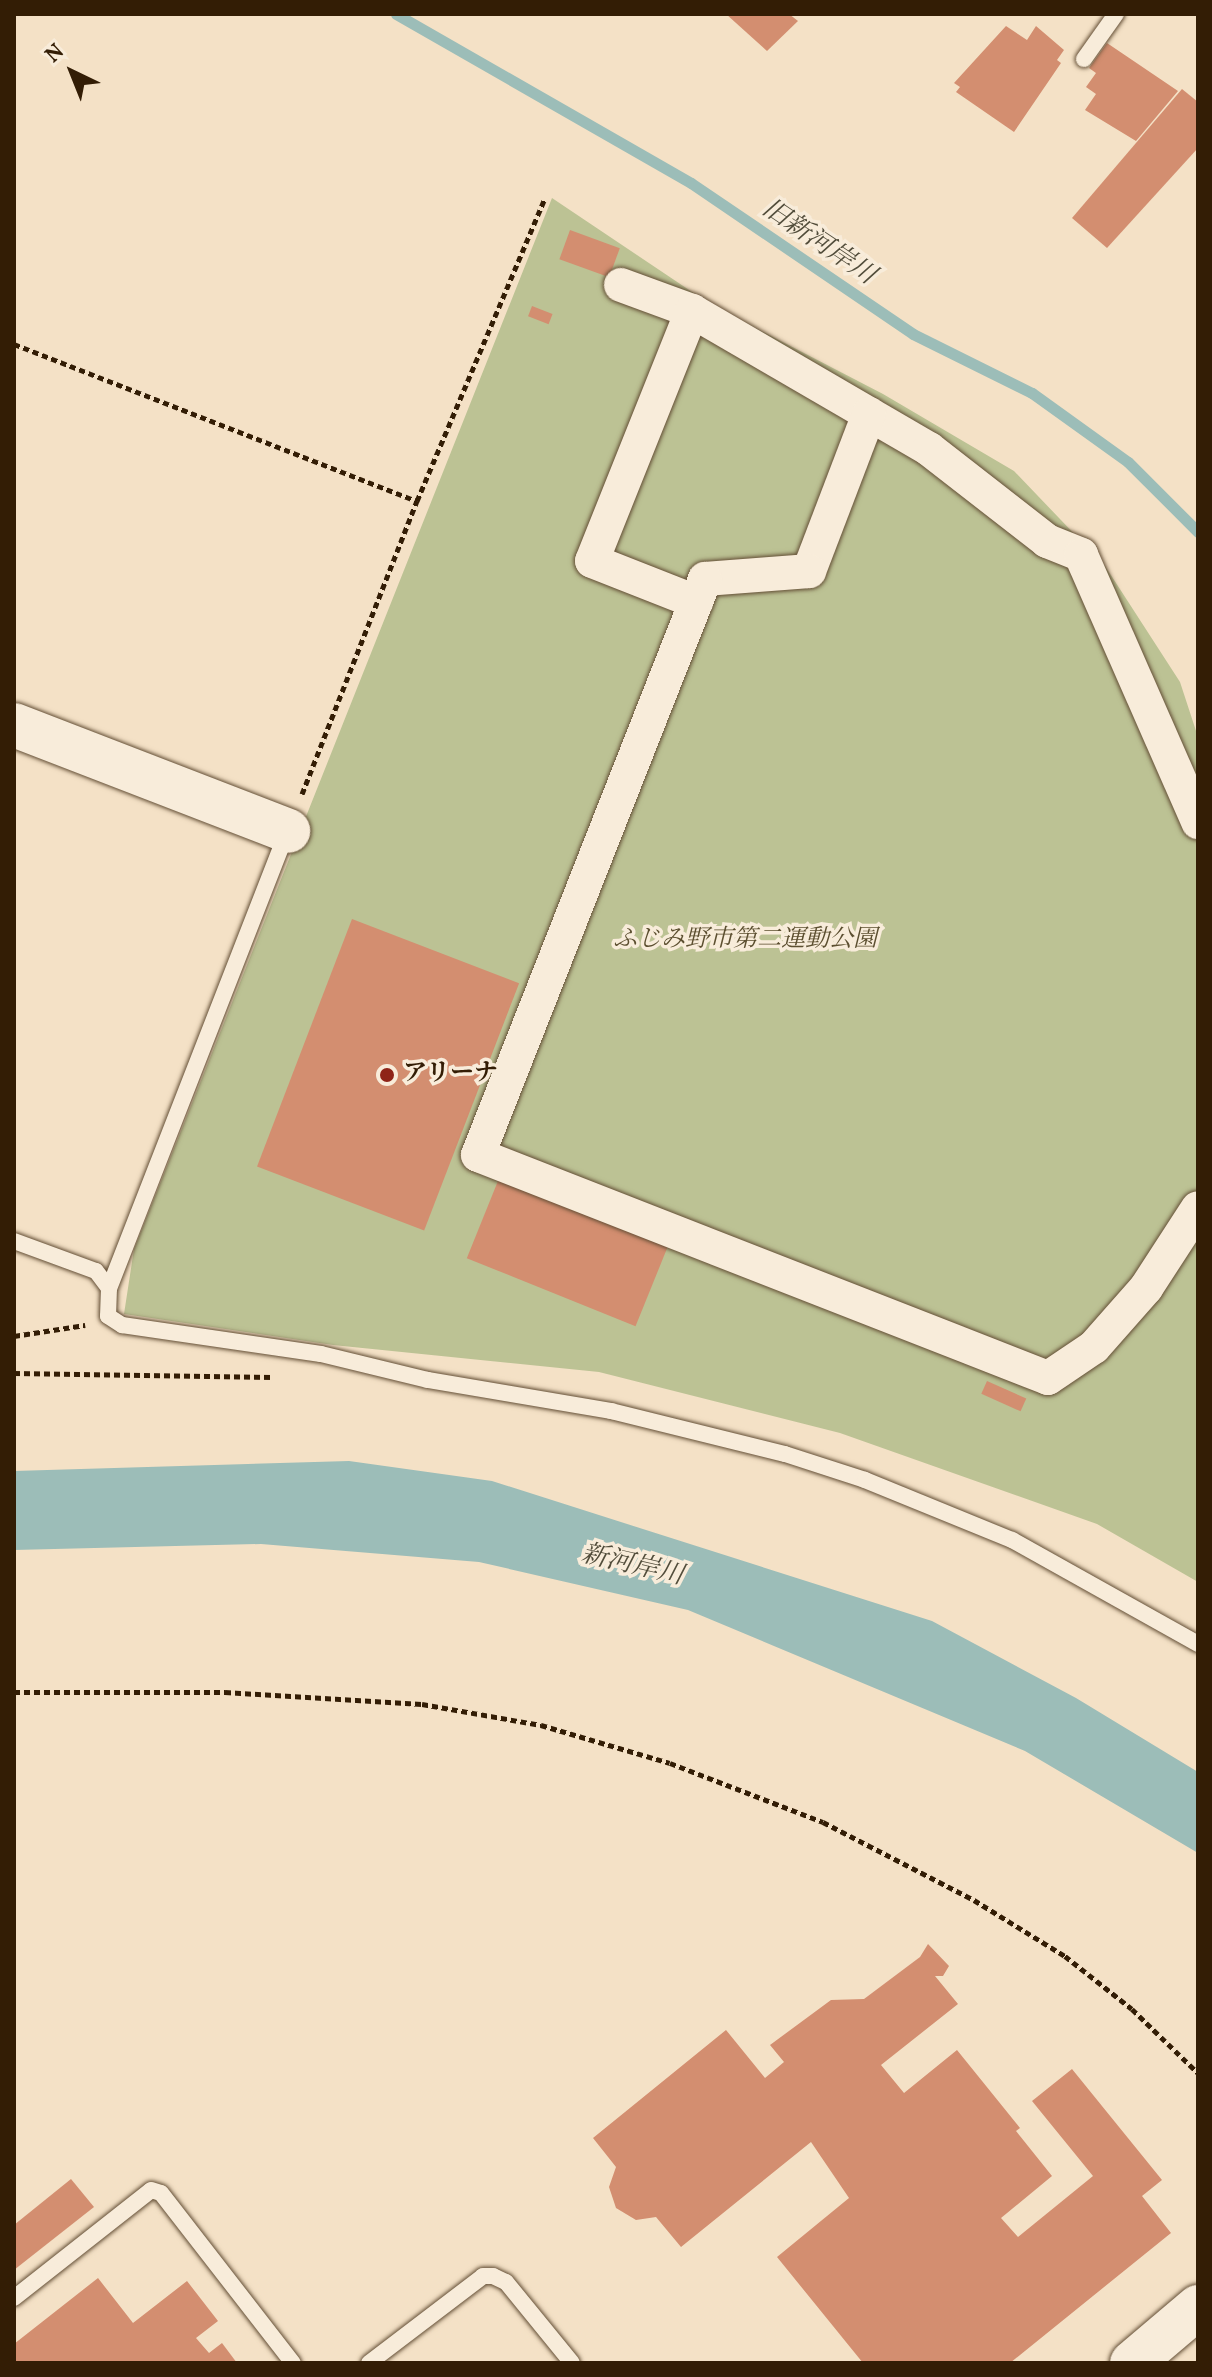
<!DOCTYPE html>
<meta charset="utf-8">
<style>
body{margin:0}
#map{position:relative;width:1212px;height:2377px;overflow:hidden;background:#f4e1c6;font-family:Vollkorn,"Noto Serif JP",serif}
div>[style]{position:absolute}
.green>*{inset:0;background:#bcc294}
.water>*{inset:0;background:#9cbdb8}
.stream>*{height:11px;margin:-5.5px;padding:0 5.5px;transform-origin:5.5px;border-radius:5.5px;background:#9cbdb8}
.building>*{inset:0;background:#d38e70;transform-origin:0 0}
.path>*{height:5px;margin-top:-2.5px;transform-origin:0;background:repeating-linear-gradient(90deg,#331d05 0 6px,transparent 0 10px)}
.roads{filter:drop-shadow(0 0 2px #634e35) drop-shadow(0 0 2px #634e35)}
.lane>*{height:16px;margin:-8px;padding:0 8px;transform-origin:8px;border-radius:8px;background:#f8ecda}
.street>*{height:34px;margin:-17px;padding:0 17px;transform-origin:17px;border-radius:17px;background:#f8ecda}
.secondary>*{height:44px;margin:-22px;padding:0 22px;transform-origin:22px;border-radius:22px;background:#f8ecda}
.dots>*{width:22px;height:22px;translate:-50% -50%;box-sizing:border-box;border:4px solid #f8ecda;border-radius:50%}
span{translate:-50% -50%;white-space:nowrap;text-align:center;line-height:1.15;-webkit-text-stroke:7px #f8ecda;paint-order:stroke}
.park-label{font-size:24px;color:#5c4f30;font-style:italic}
.poi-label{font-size:24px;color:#331d05;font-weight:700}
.left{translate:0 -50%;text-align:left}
.water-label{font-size:26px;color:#524d3b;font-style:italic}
.frame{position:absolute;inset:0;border:16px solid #331d05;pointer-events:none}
.north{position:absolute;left:32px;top:32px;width:80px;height:80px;-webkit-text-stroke:6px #f8ecda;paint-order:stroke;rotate:317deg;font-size:22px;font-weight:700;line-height:32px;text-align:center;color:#331d05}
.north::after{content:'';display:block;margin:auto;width:28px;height:36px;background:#331d05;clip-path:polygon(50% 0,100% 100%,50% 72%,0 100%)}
</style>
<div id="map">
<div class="green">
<div style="clip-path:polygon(552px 198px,713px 306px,883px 394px,1014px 471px,1105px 566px,1180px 682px,1198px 737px,1198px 1582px,1097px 1524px,840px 1433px,599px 1372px,333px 1345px,124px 1314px,134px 1249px)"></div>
</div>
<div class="water">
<div style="clip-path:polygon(349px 1461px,492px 1481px,932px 1621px,1076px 1698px,1198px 1772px,1198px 1853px,1025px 1751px,688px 1610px,479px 1562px,261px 1544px,14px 1550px,14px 1471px)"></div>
</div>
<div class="stream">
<div style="left:396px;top:14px;width:340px;rotate:29.8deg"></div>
<div style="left:691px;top:183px;width:268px;rotate:34.2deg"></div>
<div style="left:913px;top:334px;width:133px;rotate:26.4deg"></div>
<div style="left:1032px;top:393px;width:118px;rotate:35.7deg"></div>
<div style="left:1128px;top:462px;width:99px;rotate:45deg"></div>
</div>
<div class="building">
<div style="clip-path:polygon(726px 14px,789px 14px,798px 21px,767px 51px)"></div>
<div style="clip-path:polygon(1006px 26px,1027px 40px,1036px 26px,1064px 50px,1057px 60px,1061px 63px,1014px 132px,956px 92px,960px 87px,954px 83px)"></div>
<div style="clip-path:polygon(1107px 43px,1178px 91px,1136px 141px,1085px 110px,1096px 94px,1086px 87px,1096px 73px,1089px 68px)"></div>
<div style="clip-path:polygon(1182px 89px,1198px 102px,1198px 148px,1107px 248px,1072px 218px)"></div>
<div style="left:570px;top:230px;width:53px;height:31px;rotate:20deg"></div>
<div style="left:532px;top:306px;width:22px;height:11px;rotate:21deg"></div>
<div style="left:352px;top:919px;width:179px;height:265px;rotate:21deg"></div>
<div style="left:502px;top:1171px;width:182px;height:94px;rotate:22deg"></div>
<div style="left:987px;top:1381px;width:43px;height:14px;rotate:24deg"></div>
<div style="clip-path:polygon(928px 1944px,949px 1966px,943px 1976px,935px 1976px,958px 2004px,881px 2065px,904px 2093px,957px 2050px,1020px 2128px,1016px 2131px,1052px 2176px,1001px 2218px,1018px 2237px,1093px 2176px,1032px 2101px,1072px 2069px,1162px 2180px,1142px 2196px,1171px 2233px,1010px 2363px,863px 2363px,777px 2257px,849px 2198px,811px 2142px,681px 2247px,656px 2217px,636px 2220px,616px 2208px,609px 2187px,616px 2167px,593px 2138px,726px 2030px,765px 2078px,784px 2062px,770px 2045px,831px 2000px,864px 1999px,920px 1957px)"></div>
<div style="clip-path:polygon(71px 2179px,94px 2207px,14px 2270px,14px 2225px)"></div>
<div style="clip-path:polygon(98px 2278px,133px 2323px,187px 2281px,218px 2321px,196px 2338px,209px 2353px,222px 2343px,237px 2363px,14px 2363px,14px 2344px)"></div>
</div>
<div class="path">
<div style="left:14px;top:344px;width:433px;rotate:21.3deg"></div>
<div style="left:302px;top:794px;width:315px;rotate:-68.6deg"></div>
<div style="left:417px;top:501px;width:329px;rotate:-67.1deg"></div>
<div style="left:14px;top:1336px;width:72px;rotate:-8.8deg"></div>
<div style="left:14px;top:1373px;width:259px;rotate:0.9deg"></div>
<div style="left:14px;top:1692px;width:211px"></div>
<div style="left:225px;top:1692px;width:197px;rotate:3.5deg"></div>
<div style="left:422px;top:1704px;width:121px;rotate:10deg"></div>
<div style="left:541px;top:1725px;width:134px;rotate:16.4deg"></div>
<div style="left:670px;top:1763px;width:164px;rotate:21.1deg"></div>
<div style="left:823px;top:1822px;width:170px;rotate:27.3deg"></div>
<div style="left:974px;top:1900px;width:107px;rotate:31.6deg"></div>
<div style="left:1065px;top:1956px;width:85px;rotate:38.3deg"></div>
<div style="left:1132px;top:2009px;width:92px;rotate:44.1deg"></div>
</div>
<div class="roads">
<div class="lane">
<div style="left:1084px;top:59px;width:55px;rotate:-54.6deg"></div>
<div style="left:287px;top:832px;width:490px;rotate:111.3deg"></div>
<div style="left:109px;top:1288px;width:28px;rotate:92deg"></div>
<div style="left:108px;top:1316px;width:17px;rotate:33deg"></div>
<div style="left:122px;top:1325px;width:201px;rotate:8.3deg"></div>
<div style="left:321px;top:1354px;width:110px;rotate:13.7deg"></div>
<div style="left:428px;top:1380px;width:186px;rotate:9.6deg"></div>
<div style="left:611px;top:1411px;width:179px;rotate:13.9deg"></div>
<div style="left:785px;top:1454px;width:84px;rotate:18deg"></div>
<div style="left:865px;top:1480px;width:159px;rotate:22.2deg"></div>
<div style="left:1012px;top:1540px;width:213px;rotate:29.2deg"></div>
<div style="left:14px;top:1241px;width:87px;rotate:20.1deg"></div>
<div style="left:96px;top:1271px;width:21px;rotate:53deg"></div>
<div style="left:14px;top:2298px;width:174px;rotate:-38.2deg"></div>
<div style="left:151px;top:2190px;width:10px;rotate:17deg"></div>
<div style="left:161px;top:2193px;width:215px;rotate:52.2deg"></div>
<div style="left:369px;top:2363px;width:143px;rotate:-37.3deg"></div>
<div style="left:483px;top:2276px;width:10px"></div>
<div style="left:493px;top:2276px;width:14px;rotate:25deg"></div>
<div style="left:506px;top:2282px;width:104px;rotate:50.8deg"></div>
</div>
<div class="street">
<div style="left:621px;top:285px;width:76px;rotate:20.1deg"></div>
<div style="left:692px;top:311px;width:274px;rotate:30.2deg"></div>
<div style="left:929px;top:449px;width:150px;rotate:37.9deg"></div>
<div style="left:1047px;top:541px;width:37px;rotate:22deg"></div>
<div style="left:1081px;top:555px;width:292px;rotate:66.3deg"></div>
<div style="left:692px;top:311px;width:269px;rotate:111.8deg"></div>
<div style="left:592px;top:561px;width:112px;rotate:21.5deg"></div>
<div style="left:869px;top:414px;width:168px;rotate:110.9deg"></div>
<div style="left:809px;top:571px;width:104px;rotate:175.6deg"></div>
<div style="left:705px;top:579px;width:619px;rotate:111.51deg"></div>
<div style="left:478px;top:1155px;width:612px;rotate:21.37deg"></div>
<div style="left:1048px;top:1378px;width:55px;rotate:-34deg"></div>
<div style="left:1094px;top:1347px;width:79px;rotate:-48.6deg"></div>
<div style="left:1146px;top:1288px;width:95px;rotate:-57deg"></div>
</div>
<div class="secondary">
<div style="left:14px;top:725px;width:294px;rotate:21.1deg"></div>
<div style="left:1132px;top:2363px;width:87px;rotate:-40.3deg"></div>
</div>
</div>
<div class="dots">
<div style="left:387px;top:1075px;background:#8f2418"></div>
</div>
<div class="park-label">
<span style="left:745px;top:941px">ふじみ野市第二運動公園</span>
</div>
<div class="poi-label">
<span class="left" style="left:403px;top:1075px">アリーナ</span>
</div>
<div class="water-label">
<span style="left:818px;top:243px;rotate:34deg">旧新河岸川</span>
<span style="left:632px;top:1566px;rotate:13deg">新河岸川</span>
</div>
<div class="frame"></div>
<div class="north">N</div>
</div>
